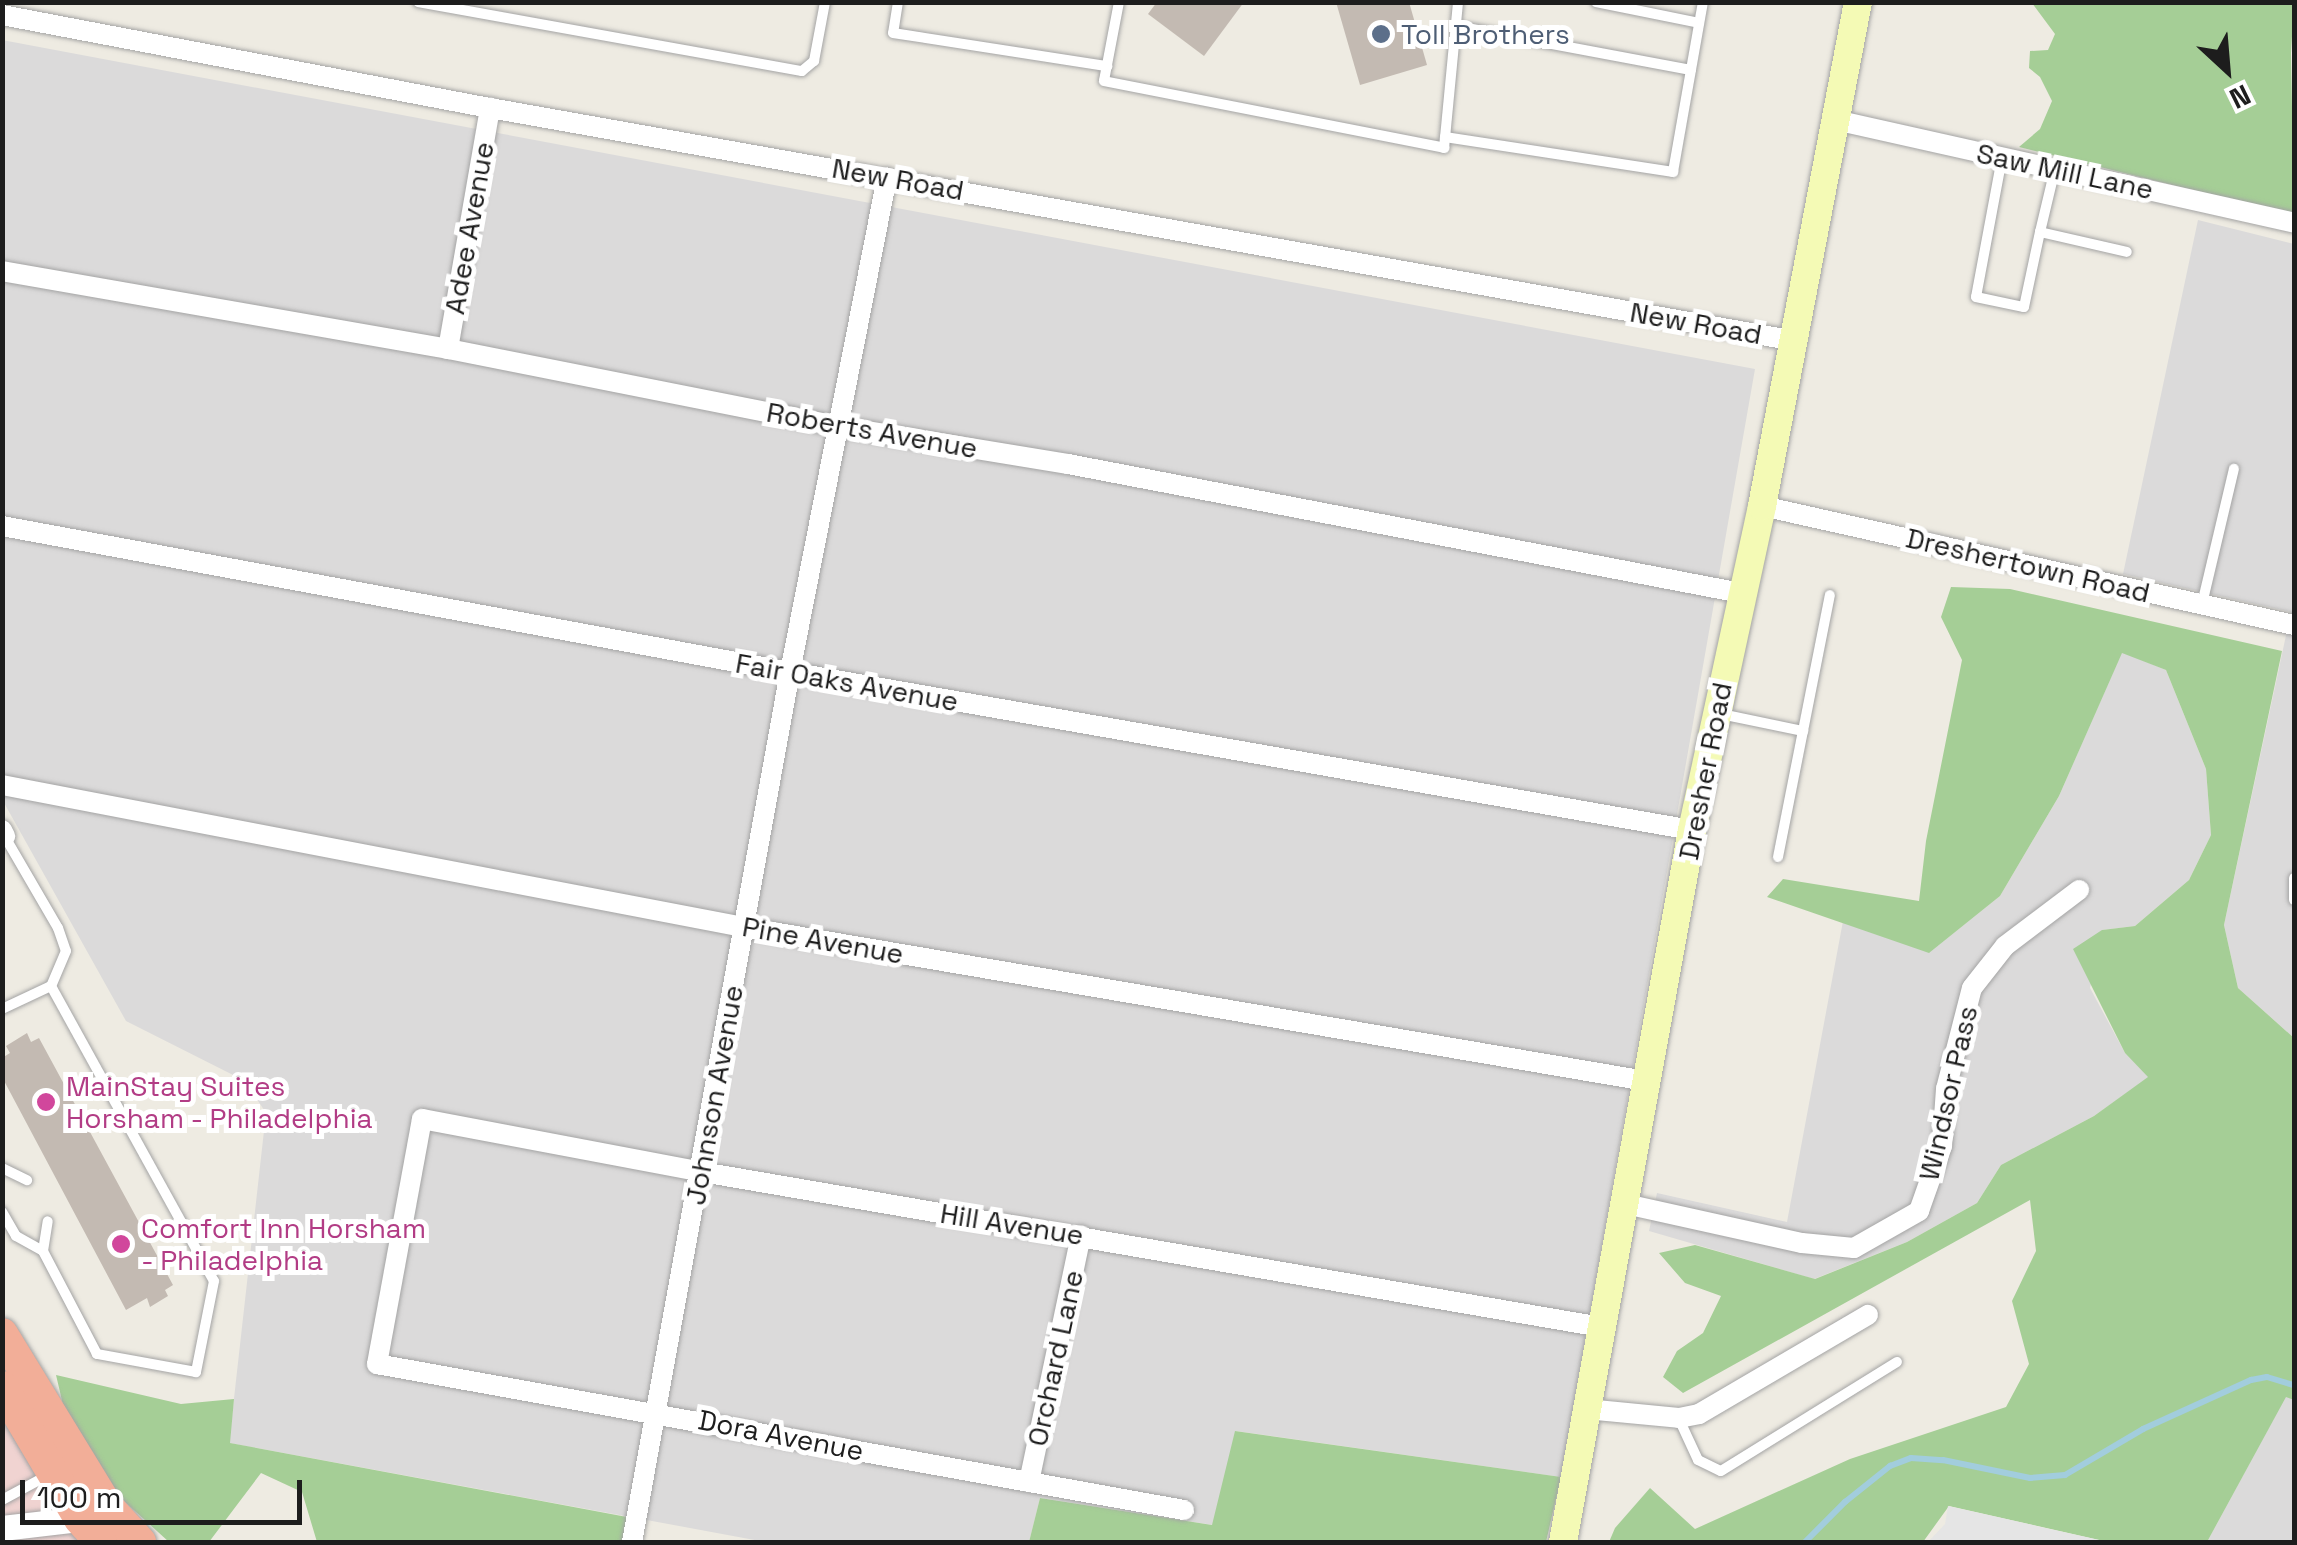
<!DOCTYPE html>
<style>
body{margin:0}
#map{position:relative;width:2297px;height:1545px;overflow:hidden;background:#eeebe2;font-family:"Space Grotesk",sans-serif}
div>[style]{position:absolute}
.residential>*{inset:0;background:#dbdada}
.commercial>*{inset:0;background:#f0d3d1}
.forest>*{inset:0;background:#a5ce96}
.parking>*{inset:0;background:#e5e5e5}
.stream>*{height:6px;margin:-3px;padding:0 3px;transform-origin:3px;border-radius:3px;background:#a2cddd}
.building>*{inset:0;background:#c3bab2}
.roads{filter:drop-shadow(0 0 2px #a4a4a4) drop-shadow(0 0 2px #a4a4a4)}
.service>*{height:10px;margin:-5px;padding:0 5px;transform-origin:5px;border-radius:5px;background:#fff}
.minor>*{height:20px;margin:-10px;padding:0 10px;transform-origin:10px;border-radius:10px;background:#fff}
.tertiary>*{height:25px;margin:-12.5px;padding:0 12.5px;transform-origin:12.5px;border-radius:12.5px;background:#fff}
.secondary>*{height:28px;margin:-14px;padding:0 14px;transform-origin:14px;border-radius:14px;background:#f4fab5}
.trunk>*{height:32px;margin:-16px;padding:0 16px;transform-origin:16px;border-radius:16px;background:#f2ae98}
.dots>*{width:28px;height:28px;translate:-50% -50%;box-sizing:border-box;border:5px solid #fff;border-radius:50%}
span{translate:-50% -50%;white-space:nowrap;text-align:center;line-height:1.15;-webkit-text-stroke:10px #fff;paint-order:stroke}
.service-label{font-size:28px;color:#4e5e75}
.left{translate:0 -50%;text-align:left}
.street-label{font-size:28px;color:#1d1d1d}
.hotel-label{font-size:28px;color:#b23c85}
.frame{position:absolute;inset:0;border:5px solid #1d1d1d;pointer-events:none}
.north{position:absolute;left:2177px;top:20px;width:100px;height:100px;-webkit-text-stroke:8px #fff;paint-order:stroke;rotate:154deg;font-size:28px;font-weight:700;line-height:40px;text-align:center;color:#1d1d1d}
.north::after{content:'';display:block;margin:auto;width:35px;height:45px;background:#1d1d1d;clip-path:polygon(50% 0,100% 100%,50% 72%,0 100%)}
.scale{position:absolute;left:20px;top:1480px;width:282px;height:45px;box-sizing:border-box;border:5px solid #1d1d1d;border-top:0;padding-left:12px;font-size:30px;line-height:35px;white-space:nowrap;color:#1d1d1d;-webkit-text-stroke:8px #fff;paint-order:stroke}
</style>
<div id="map">
<div class="residential">
<div style="clip-path:polygon(2px 40px,1755px 369px,1561px 1477px,1236px 1431px,1213px 1525px,1040px 1498px,1029px 1542px,766px 1542px,229px 1443px,266px 1113px,245px 1081px,126px 1021px,3px 801px)"></div>
<div style="clip-path:polygon(2198px 220px,2294px 244px,2294px 1038px,2238px 988px,2224px 925px,2291px 612px,2123px 574px)"></div>
<div style="clip-path:polygon(2122px 652px,2166px 670px,2206px 769px,2211px 835px,2189px 880px,2135px 926px,2102px 930px,2090px 988px,2125px 1053px,2149px 1077px,2094px 1116px,2001px 1165px,1977px 1203px,1907px 1242px,1814px 1279px,1649px 1231px,1657px 1193px,1787px 1222px,1843px 921px,1930px 952px,2000px 896px,2059px 796px)"></div>
<div style="clip-path:polygon(2286px 1396px,2294px 1400px,2294px 1542px,2207px 1542px)"></div>
</div>
<div class="commercial">
<div style="clip-path:polygon(2px 1414px,83px 1542px,3px 1542px)"></div>
</div>
<div class="forest">
<div style="clip-path:polygon(2032px 3px,2294px 3px,2291px 53px,2294px 215px,2019px 147px,2040px 129px,2052px 101px,2040px 77px,2029px 68px,2030px 51px,2048px 50px,2055px 34px)"></div>
<div style="clip-path:polygon(1951px 587px,2010px 589px,2282px 651px,2224px 925px,2238px 988px,2294px 1038px,2294px 1400px,2286px 1397px,2207px 1542px,2108px 1542px,1949px 1506px,1923px 1542px,1609px 1542px,1615px 1528px,1650px 1488px,1695px 1529px,1850px 1459px,2006px 1407px,2029px 1364px,2012px 1301px,2036px 1251px,2030px 1200px,1683px 1393px,1663px 1377px,1677px 1351px,1703px 1333px,1721px 1296px,1685px 1283px,1659px 1253px,1695px 1245px,1815px 1279px,1907px 1242px,1977px 1203px,2001px 1165px,2094px 1116px,2148px 1077px,2125px 1053px,2073px 949px,2102px 930px,2135px 926px,2189px 880px,2211px 835px,2206px 769px,2166px 670px,2122px 653px,2059px 796px,2000px 896px,1929px 953px,1767px 897px,1783px 879px,1919px 901px,1926px 841px,1962px 660px,1941px 617px)"></div>
<div style="clip-path:polygon(56px 1375px,181px 1404px,234px 1399px,230px 1443px,627px 1517px,622px 1542px,317px 1542px,302px 1492px,261px 1473px,209px 1542px,169px 1542px,114px 1492px,68px 1426px)"></div>
<div style="clip-path:polygon(1235px 1431px,1561px 1477px,1546px 1542px,1029px 1542px,1040px 1498px,1212px 1525px)"></div>
</div>
<div class="parking">
<div style="clip-path:polygon(1948px 1506px,2108px 1542px,1928px 1542px,1945px 1524px)"></div>
</div>
<div class="stream">
<div style="left:1805px;top:1542px;width:57px;rotate:-45deg"></div>
<div style="left:1845px;top:1502px;width:58px;rotate:-38.7deg"></div>
<div style="left:1890px;top:1466px;width:22px;rotate:-21deg"></div>
<div style="left:1911px;top:1458px;width:32px;rotate:4deg"></div>
<div style="left:1943px;top:1460px;width:89px;rotate:11.7deg"></div>
<div style="left:2030px;top:1478px;width:35px;rotate:-5deg"></div>
<div style="left:2065px;top:1475px;width:91px;rotate:-30.5deg"></div>
<div style="left:2143px;top:1429px;width:119px;rotate:-24.4deg"></div>
<div style="left:2251px;top:1380px;width:16px;rotate:-11deg"></div>
<div style="left:2267px;top:1377px;width:28px;rotate:17deg"></div>
</div>
<div class="building">
<div style="clip-path:polygon(1157px 2px,1244px 2px,1204px 56px,1148px 14px)"></div>
<div style="clip-path:polygon(1336px 2px,1409px 2px,1427px 65px,1360px 85px)"></div>
<div style="clip-path:polygon(27px 1033px,31px 1042px,39px 1038px,173px 1285px,165px 1290px,168px 1296px,150px 1307px,147px 1298px,126px 1310px,2px 1077px,2px 1058px,10px 1053px,6px 1046px)"></div>
</div>
<div class="roads">
<div class="service">
<div style="left:418px;top:2px;width:390px;rotate:10.2deg"></div>
<div style="left:802px;top:71px;width:16px;rotate:-40deg"></div>
<div style="left:814px;top:61px;width:60px;rotate:-79.4deg"></div>
<div style="left:898px;top:2px;width:31px;rotate:99deg"></div>
<div style="left:893px;top:33px;width:217px;rotate:8.8deg"></div>
<div style="left:1119px;top:2px;width:80px;rotate:100.8deg"></div>
<div style="left:1104px;top:81px;width:347px;rotate:11.1deg"></div>
<div style="left:1444px;top:148px;width:147px;rotate:-84.5deg"></div>
<div style="left:1596px;top:2px;width:105px;rotate:11.5deg"></div>
<div style="left:1456px;top:26px;width:239px;rotate:10.6deg"></div>
<div style="left:1445px;top:137px;width:231px;rotate:8.7deg"></div>
<div style="left:1673px;top:172px;width:173px;rotate:-80deg"></div>
<div style="left:2002px;top:158px;width:141px;rotate:100.6deg"></div>
<div style="left:1976px;top:297px;width:49px;rotate:11.8deg"></div>
<div style="left:2024px;top:307px;width:77px;rotate:-78deg"></div>
<div style="left:2055px;top:169px;width:65px;rotate:103.4deg"></div>
<div style="left:2040px;top:232px;width:89px;rotate:12.9deg"></div>
<div style="left:2202px;top:604px;width:139px;rotate:-76.7deg"></div>
<div style="left:1721px;top:714px;width:84px;rotate:11.7deg"></div>
<div style="left:5px;top:837px;width:105px;rotate:59.8deg"></div>
<div style="left:58px;top:928px;width:24px;rotate:71deg"></div>
<div style="left:66px;top:951px;width:38px;rotate:113deg"></div>
<div style="left:1778px;top:857px;width:267px;rotate:-78.8deg"></div>
<div style="left:2294px;top:878px;width:22px;rotate:90deg"></div>
<div style="left:2px;top:1009px;width:54px;rotate:-25.1deg"></div>
<div style="left:51px;top:986px;width:337px;rotate:61.1deg"></div>
<div style="left:214px;top:1281px;width:93px;rotate:101.2deg"></div>
<div style="left:196px;top:1372px;width:101px;rotate:-169.7deg"></div>
<div style="left:97px;top:1354px;width:116px;rotate:-117.7deg"></div>
<div style="left:43px;top:1251px;width:31px;rotate:-151deg"></div>
<div style="left:16px;top:1236px;width:28px;rotate:-120deg"></div>
<div style="left:2px;top:1168px;width:28px;rotate:26deg"></div>
<div style="left:43px;top:1251px;width:30px;rotate:-81deg"></div>
<div style="left:1679px;top:1419px;width:45px;rotate:65.1deg"></div>
<div style="left:1698px;top:1460px;width:25px;rotate:26deg"></div>
<div style="left:1721px;top:1471px;width:207px;rotate:-31.8deg"></div>
<div style="left:2px;top:1500px;width:55px;rotate:-28.4deg"></div>
</div>
<div class="minor">
<div style="left:2px;top:15px;width:497px;rotate:10.8deg"></div>
<div style="left:490px;top:108px;width:1326px;rotate:10.12deg"></div>
<div style="left:1835px;top:120px;width:470px;rotate:12.6deg"></div>
<div style="left:2px;top:271px;width:453px;rotate:9.9deg"></div>
<div style="left:448px;top:349px;width:396px;rotate:11.2deg"></div>
<div style="left:836px;top:426px;width:235px;rotate:9.3deg"></div>
<div style="left:1068px;top:464px;width:685px;rotate:10.85deg"></div>
<div style="left:448px;top:349px;width:245px;rotate:-80.1deg"></div>
<div style="left:1762px;top:506px;width:545px;rotate:12.61deg"></div>
<div style="left:2px;top:526px;width:801px;rotate:10.5deg"></div>
<div style="left:790px;top:672px;width:916px;rotate:9.94deg"></div>
<div style="left:2px;top:785px;width:754px;rotate:10.85deg"></div>
<div style="left:743px;top:927px;width:916px;rotate:9.68deg"></div>
<div style="left:2px;top:830px;width:7px;rotate:63deg"></div>
<div style="left:1621px;top:1203px;width:185px;rotate:12.5deg"></div>
<div style="left:1802px;top:1243px;width:52px;rotate:5.5deg"></div>
<div style="left:1854px;top:1248px;width:75px;rotate:-29.6deg"></div>
<div style="left:1919px;top:1211px;width:69px;rotate:-70.5deg"></div>
<div style="left:1942px;top:1146px;width:57px;rotate:-86deg"></div>
<div style="left:1946px;top:1089px;width:104px;rotate:-75.6deg"></div>
<div style="left:1972px;top:988px;width:53px;rotate:-51.8deg"></div>
<div style="left:2005px;top:946px;width:93px;rotate:-37.1deg"></div>
<div style="left:1586px;top:1409px;width:93px;rotate:5.5deg"></div>
<div style="left:1679px;top:1418px;width:20px;rotate:-11deg"></div>
<div style="left:1699px;top:1414px;width:196px;rotate:-30.4deg"></div>
<div style="left:1029px;top:1482px;width:252px;rotate:-78.1deg"></div>
<div style="left:1184px;top:1510px;width:820px;rotate:-169.75deg"></div>
<div style="left:377px;top:1364px;width:249px;rotate:-79.6deg"></div>
<div style="left:422px;top:1119px;width:285px;rotate:10.7deg"></div>
<div style="left:702px;top:1172px;width:912px;rotate:9.78deg"></div>
<div style="left:632px;top:1542px;width:884px;rotate:-79.71deg"></div>
<div style="left:790px;top:672px;width:504px;rotate:-78.91deg"></div>
</div>
<div class="tertiary">
<div style="left:2px;top:1528px;width:79px;rotate:-6.6deg"></div>
<div style="left:80px;top:1519px;width:17px;rotate:-25deg"></div>
</div>
<div class="secondary">
<div style="left:1563px;top:1542px;width:724px;rotate:-79.73deg"></div>
<div style="left:1692px;top:830px;width:331px;rotate:-77.8deg"></div>
<div style="left:1762px;top:506px;width:513px;rotate:-79.22deg"></div>
</div>
<div class="trunk">
<div style="left:2px;top:1334px;width:202px;rotate:58.6deg"></div>
<div style="left:107px;top:1506px;width:49px;rotate:47.5deg"></div>
<div style="left:2px;top:1387px;width:153px;rotate:59.4deg"></div>
<div style="left:80px;top:1519px;width:31px;rotate:48deg"></div>
</div>
</div>
<div class="dots">
<div style="left:1381px;top:34px;background:#5c6f8a"></div>
<div style="left:46px;top:1102px;background:#d1479c"></div>
<div style="left:121px;top:1244px;background:#d1479c"></div>
</div>
<div class="service-label">
<span class="left" style="left:1401px;top:34px">Toll Brothers</span>
</div>
<div class="street-label">
<span style="left:2065px;top:171px;rotate:12deg">Saw Mill Lane</span>
<span style="left:898px;top:179px;rotate:10deg">New Road</span>
<span style="left:469px;top:228px;rotate:-80deg">Adee Avenue</span>
<span style="left:1696px;top:323px;rotate:10deg">New Road</span>
<span style="left:872px;top:430px;rotate:10deg">Roberts Avenue</span>
<span style="left:2028px;top:565px;rotate:13deg">Dreshertown Road</span>
<span style="left:847px;top:682px;rotate:10deg">Fair Oaks Avenue</span>
<span style="left:1705px;top:771px;rotate:-79deg">Dresher Road</span>
<span style="left:823px;top:940px;rotate:10deg">Pine Avenue</span>
<span style="left:1948px;top:1093px;rotate:-77deg">Windsor Pass</span>
<span style="left:714px;top:1095px;rotate:-80deg">Johnson Avenue</span>
<span style="left:1012px;top:1224px;rotate:9deg">Hill Avenue</span>
<span style="left:1055px;top:1358px;rotate:-78deg">Orchard Lane</span>
<span style="left:781px;top:1435px;rotate:11deg">Dora Avenue</span>
</div>
<div class="hotel-label">
<span class="left" style="left:66px;top:1102px">MainStay Suites<br>Horsham - Philadelphia</span>
<span class="left" style="left:141px;top:1244px">Comfort Inn Horsham<br>- Philadelphia</span>
</div>
<div class="frame"></div>
<div class="north">N</div>
<div class="scale">100 m</div>
</div>
